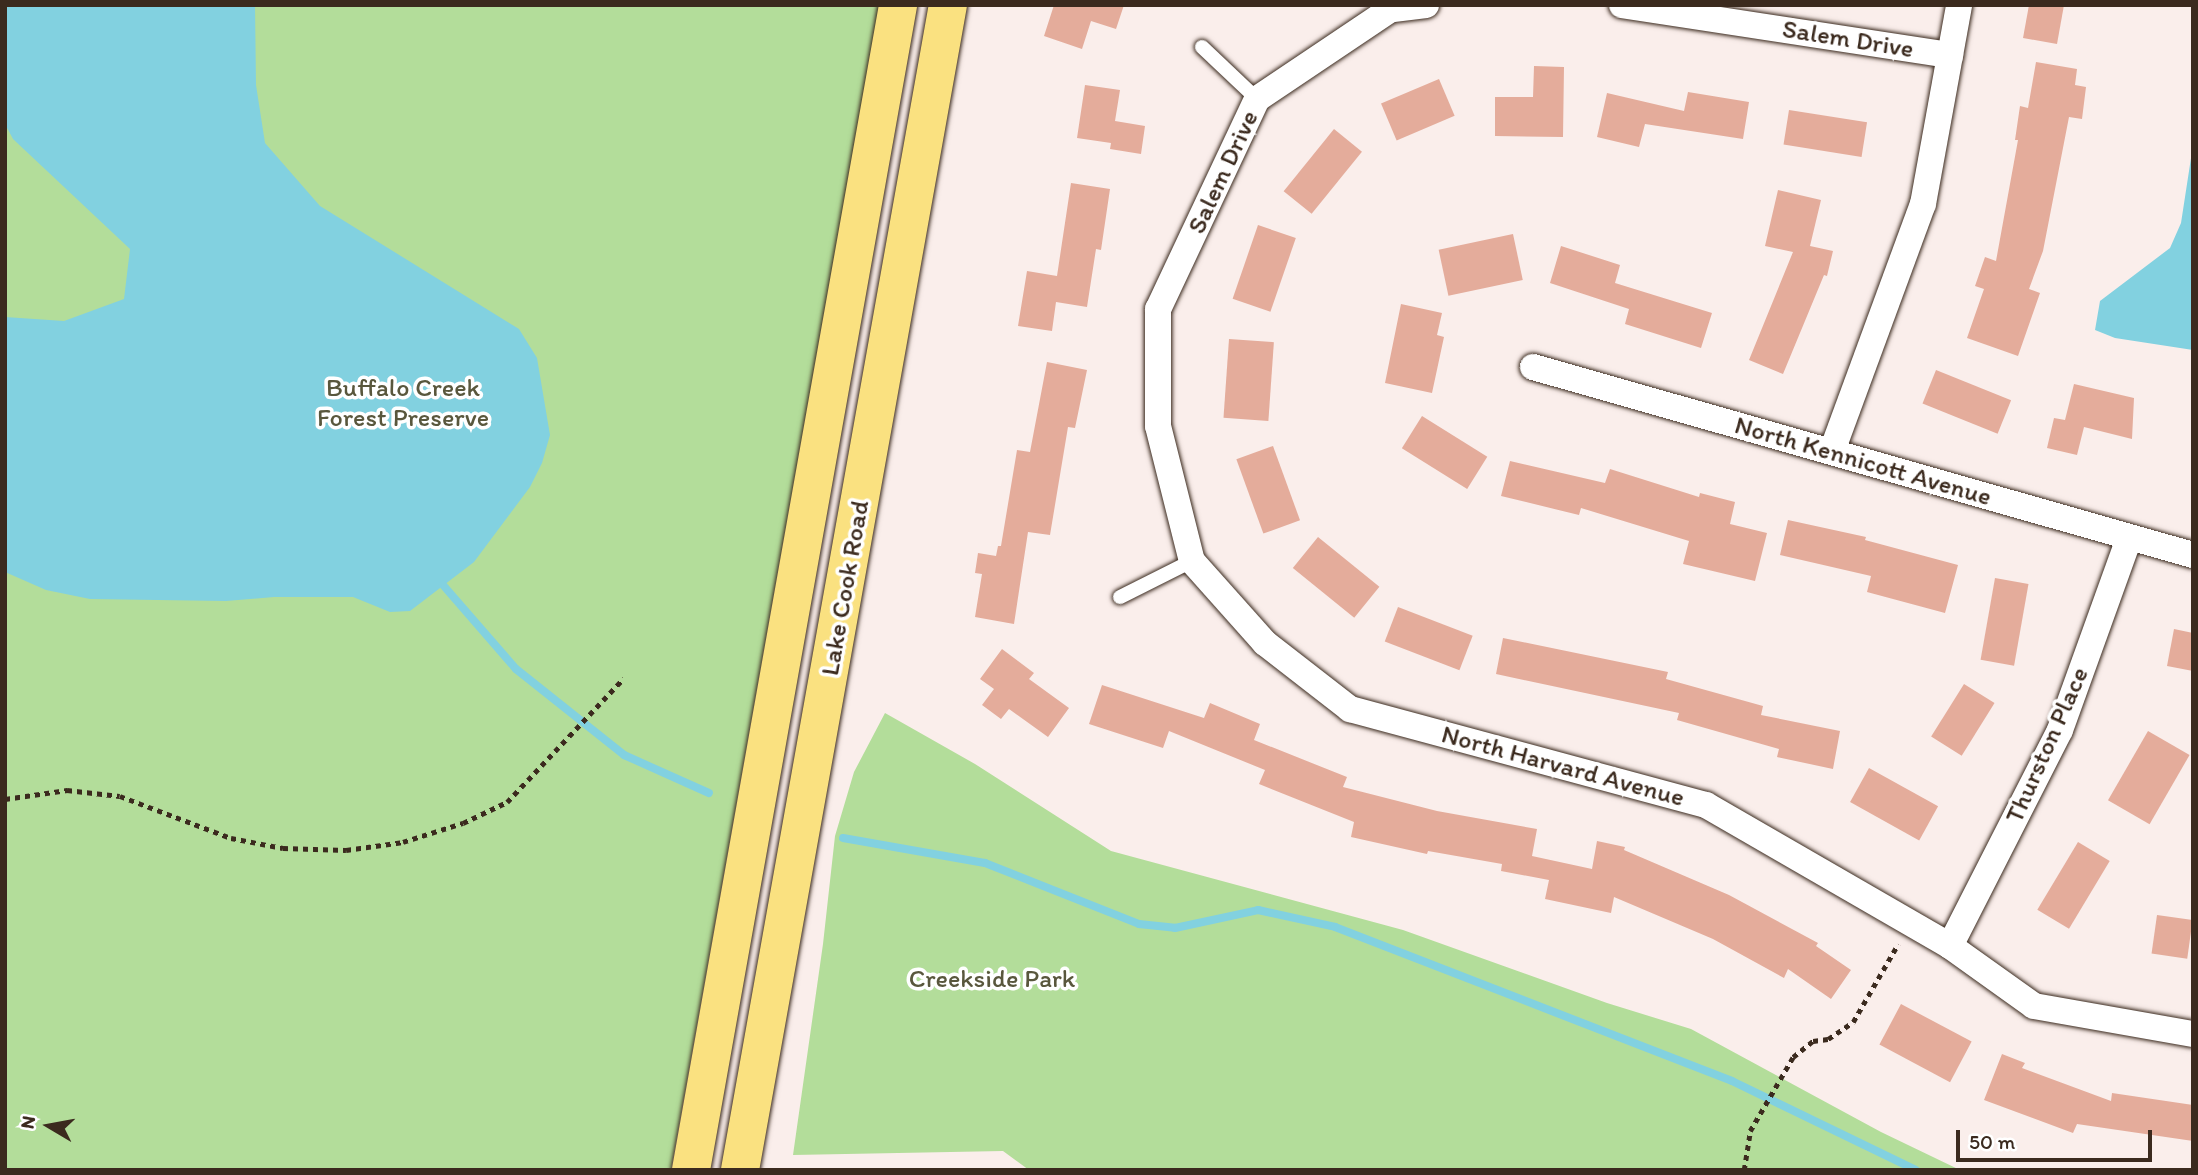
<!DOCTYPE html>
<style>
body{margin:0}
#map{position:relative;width:2198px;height:1175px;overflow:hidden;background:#faeeeb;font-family:Itim,sans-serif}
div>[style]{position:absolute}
.green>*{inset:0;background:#b3dd9a}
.water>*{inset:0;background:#82d1e0}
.stream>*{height:8px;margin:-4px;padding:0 4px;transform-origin:4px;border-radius:4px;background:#82d1e0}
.building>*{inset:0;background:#e4ac9b;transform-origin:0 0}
.path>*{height:4.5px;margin-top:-2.25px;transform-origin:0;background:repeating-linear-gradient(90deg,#3b2a1e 0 5px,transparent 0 10px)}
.roads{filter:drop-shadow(0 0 2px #3b2a1e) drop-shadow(0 0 2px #3b2a1e)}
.lane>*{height:14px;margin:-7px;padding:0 7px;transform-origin:7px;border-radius:7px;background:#fff}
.street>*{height:26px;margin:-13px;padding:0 13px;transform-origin:13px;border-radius:13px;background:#fff}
.primary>*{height:38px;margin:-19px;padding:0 19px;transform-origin:19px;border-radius:19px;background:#fae180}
span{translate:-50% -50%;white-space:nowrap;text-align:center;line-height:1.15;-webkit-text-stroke:7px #fff;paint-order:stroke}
.street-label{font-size:26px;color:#3b2a1e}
.park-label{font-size:26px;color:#59573d}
.frame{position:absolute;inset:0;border:7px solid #3b2a1e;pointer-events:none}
.north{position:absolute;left:14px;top:1091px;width:70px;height:70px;-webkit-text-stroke:5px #fff;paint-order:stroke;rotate:280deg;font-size:19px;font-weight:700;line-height:28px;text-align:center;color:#3b2a1e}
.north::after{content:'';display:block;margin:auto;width:24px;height:32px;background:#3b2a1e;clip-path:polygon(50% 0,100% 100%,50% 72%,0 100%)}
.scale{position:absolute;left:1956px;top:1130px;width:196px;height:32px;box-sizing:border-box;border:4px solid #3b2a1e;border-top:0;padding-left:9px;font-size:21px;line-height:24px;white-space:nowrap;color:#3b2a1e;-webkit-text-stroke:5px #fff;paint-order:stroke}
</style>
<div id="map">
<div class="green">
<div style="clip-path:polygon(5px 5px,879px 5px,671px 1170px,5px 1170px)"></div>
<div style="clip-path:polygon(885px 713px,975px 764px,1111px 851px,1403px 930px,1607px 1003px,1691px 1029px,1881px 1132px,1960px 1170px,1029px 1170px,1003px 1151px,793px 1155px,823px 944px,835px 836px,854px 772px)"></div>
</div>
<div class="water">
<div style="clip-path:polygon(5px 5px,255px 5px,256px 85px,265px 143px,320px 206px,519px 329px,537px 358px,550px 435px,542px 463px,530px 487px,474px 562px,410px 611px,390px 612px,353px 597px,274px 597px,226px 601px,90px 599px,46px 590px,5px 572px,5px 317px,64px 321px,124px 299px,130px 249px,13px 139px,5px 124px)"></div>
<div style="clip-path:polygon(2193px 145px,2193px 350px,2115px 338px,2095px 330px,2100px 301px,2170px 248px,2181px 223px)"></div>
</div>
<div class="stream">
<div style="left:443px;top:585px;width:111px;rotate:49deg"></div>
<div style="left:516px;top:669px;width:138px;rotate:38.5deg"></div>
<div style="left:624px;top:755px;width:93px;rotate:24.1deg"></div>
<div style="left:843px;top:838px;width:144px;rotate:10deg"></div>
<div style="left:985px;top:863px;width:166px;rotate:21.6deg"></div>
<div style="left:1139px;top:924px;width:36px;rotate:6deg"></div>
<div style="left:1175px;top:928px;width:85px;rotate:-12.2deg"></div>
<div style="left:1258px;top:910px;width:79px;rotate:12.4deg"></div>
<div style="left:1335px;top:927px;width:426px;rotate:21.2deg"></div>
<div style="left:1732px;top:1081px;width:204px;rotate:25.8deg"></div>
</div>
<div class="building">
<div style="clip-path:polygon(1054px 5px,1124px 5px,1116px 29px,1091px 21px,1082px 49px,1044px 36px)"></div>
<div style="clip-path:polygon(2029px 5px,2064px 5px,2057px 44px,2023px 38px)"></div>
<div style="clip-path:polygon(2036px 62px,2077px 69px,2075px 85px,2086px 87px,2082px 119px,2069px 117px,2043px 251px,2029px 289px,2040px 293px,2018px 356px,1967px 338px,1984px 289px,1975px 286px,1985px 257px,1996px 261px,2018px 140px,2015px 140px,2020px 106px,2028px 108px)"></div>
<div style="clip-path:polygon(1534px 66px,1564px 67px,1563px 137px,1495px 136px,1495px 97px,1533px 97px)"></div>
<div style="left:1439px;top:79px;width:40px;height:63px;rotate:67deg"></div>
<div style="clip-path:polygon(1085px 85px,1120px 90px,1115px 121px,1145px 126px,1141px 154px,1110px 149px,1111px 143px,1077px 138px)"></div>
<div style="clip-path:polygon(1688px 92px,1749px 102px,1743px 139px,1645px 124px,1639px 147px,1597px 137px,1607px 93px,1684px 111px)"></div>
<div style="left:1789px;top:110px;width:79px;height:35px;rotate:9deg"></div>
<div style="left:1334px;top:129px;width:36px;height:80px;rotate:39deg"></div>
<div style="clip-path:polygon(1071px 183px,1110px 189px,1101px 250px,1096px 249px,1087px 307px,1056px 302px,1052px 331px,1018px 326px,1027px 271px,1057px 276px)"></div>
<div style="clip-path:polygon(1778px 190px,1821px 200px,1810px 246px,1833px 251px,1827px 276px,1824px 275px,1783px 374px,1749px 360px,1793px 252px,1765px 246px)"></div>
<div style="left:1258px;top:225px;width:40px;height:78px;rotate:19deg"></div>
<div style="left:1513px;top:234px;width:47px;height:76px;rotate:78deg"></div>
<div style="clip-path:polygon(1561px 246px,1620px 265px,1615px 283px,1712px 313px,1701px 348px,1625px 324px,1629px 309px,1550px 283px)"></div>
<div style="clip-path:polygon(1401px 304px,1442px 313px,1437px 335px,1444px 337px,1432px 393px,1385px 383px)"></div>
<div style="left:1229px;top:339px;width:45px;height:79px;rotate:4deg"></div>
<div style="clip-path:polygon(1047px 362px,1087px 370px,1075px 428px,1068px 427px,1050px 535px,1028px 532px,1014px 624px,975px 617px,982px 574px,975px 573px,978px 553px,996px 556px,998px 546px,1001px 546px,1017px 450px,1030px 452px)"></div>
<div style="left:1936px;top:370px;width:81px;height:36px;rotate:22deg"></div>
<div style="clip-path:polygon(2074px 384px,2134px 398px,2132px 439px,2084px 427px,2077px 455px,2047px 448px,2054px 418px,2065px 420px)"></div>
<div style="left:1422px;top:416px;width:77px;height:38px;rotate:32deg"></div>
<div style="left:1273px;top:446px;width:79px;height:39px;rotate:70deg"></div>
<div style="clip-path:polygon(1510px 461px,1605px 483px,1610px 469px,1699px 497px,1700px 493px,1735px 502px,1730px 524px,1767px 533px,1755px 581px,1683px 564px,1689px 541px,1581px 508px,1579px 515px,1501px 496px)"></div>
<div style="clip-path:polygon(1788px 520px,1866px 537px,1865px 540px,1958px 565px,1945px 613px,1867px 592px,1871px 576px,1780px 555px)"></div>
<div style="left:1318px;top:537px;width:79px;height:40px;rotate:39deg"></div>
<div style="left:1995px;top:578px;width:34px;height:83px;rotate:10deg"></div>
<div style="left:1398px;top:607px;width:80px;height:37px;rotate:21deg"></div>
<div style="clip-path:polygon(2174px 629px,2193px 633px,2193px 671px,2167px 666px)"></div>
<div style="clip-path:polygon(1503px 638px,1668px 672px,1666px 679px,1763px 706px,1761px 715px,1840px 731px,1833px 769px,1777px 757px,1779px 749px,1677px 720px,1679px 713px,1496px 674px)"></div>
<div style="clip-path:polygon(1002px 649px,1034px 673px,1029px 679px,1069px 708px,1048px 737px,1009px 709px,1001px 719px,982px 705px,994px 689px,980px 679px)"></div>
<div style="left:1964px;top:684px;width:36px;height:62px;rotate:32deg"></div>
<div style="clip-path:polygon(1102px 685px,1204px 718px,1210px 703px,1260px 724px,1254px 740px,1347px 777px,1343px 787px,1437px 811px,1537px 829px,1532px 856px,1592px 869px,1597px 841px,1625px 847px,1624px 850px,1729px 895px,1818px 943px,1816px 946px,1851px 970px,1831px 999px,1788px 969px,1784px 978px,1713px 939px,1614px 897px,1611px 913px,1545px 899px,1549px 880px,1501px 871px,1502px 864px,1428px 851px,1427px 854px,1351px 837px,1354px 822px,1259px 784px,1265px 770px,1169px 731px,1163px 748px,1089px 724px)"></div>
<div style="left:2148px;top:731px;width:48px;height:80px;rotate:30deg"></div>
<div style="left:1869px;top:768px;width:79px;height:39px;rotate:29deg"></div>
<div style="left:2078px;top:842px;width:37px;height:79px;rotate:31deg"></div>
<div style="left:2157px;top:915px;width:36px;height:39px;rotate:8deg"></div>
<div style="left:1901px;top:1004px;width:80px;height:46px;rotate:28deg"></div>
<div style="clip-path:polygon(2002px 1054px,2025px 1063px,2022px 1068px,2111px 1101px,2112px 1093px,2193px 1105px,2193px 1141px,2077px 1124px,2073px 1133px,1984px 1100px)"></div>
</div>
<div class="path">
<div style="left:5px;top:799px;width:63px;rotate:-8.3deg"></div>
<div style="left:67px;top:790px;width:53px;rotate:6.5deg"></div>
<div style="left:120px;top:796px;width:119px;rotate:20.7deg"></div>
<div style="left:231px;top:838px;width:53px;rotate:10.9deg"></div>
<div style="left:283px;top:848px;width:63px;rotate:1.8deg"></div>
<div style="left:346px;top:850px;width:58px;rotate:-8deg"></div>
<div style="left:403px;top:842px;width:63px;rotate:-17.6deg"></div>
<div style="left:463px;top:823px;width:49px;rotate:-25.5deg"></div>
<div style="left:507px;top:802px;width:170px;rotate:-46.7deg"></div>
<div style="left:1744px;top:1170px;width:39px;rotate:-81deg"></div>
<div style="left:1750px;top:1131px;width:86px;rotate:-59.8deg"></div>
<div style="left:1793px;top:1057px;width:26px;rotate:-39deg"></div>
<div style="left:1813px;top:1041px;width:15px;rotate:-8deg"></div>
<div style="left:1828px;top:1039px;width:30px;rotate:-34deg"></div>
<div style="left:1853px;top:1022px;width:90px;rotate:-60deg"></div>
</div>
<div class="roads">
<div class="lane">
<div style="left:1202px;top:47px;width:76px;rotate:43.4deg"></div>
<div style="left:1120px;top:597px;width:80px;rotate:-26.6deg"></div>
</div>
<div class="street">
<div style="left:1426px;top:5px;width:35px;rotate:173deg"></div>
<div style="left:1391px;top:9px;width:161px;rotate:146.1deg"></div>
<div style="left:1257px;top:99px;width:232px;rotate:115.2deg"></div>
<div style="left:1158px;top:309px;width:117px;rotate:90deg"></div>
<div style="left:1158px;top:426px;width:139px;rotate:75.9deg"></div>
<div style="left:1192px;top:561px;width:110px;rotate:48.3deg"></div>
<div style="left:1265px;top:643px;width:108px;rotate:37.8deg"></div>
<div style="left:1350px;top:709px;width:369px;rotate:15.1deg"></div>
<div style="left:1706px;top:805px;width:282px;rotate:30deg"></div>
<div style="left:1950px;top:946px;width:103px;rotate:35.5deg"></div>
<div style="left:2034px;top:1006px;width:161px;rotate:10deg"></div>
<div style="left:1622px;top:5px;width:332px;rotate:8.7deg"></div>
<div style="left:1533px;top:367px;width:686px;rotate:15.9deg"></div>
<div style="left:1832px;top:451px;width:263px;rotate:-69.8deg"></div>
<div style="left:1923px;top:204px;width:202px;rotate:-79.7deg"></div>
<div style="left:1950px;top:946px;width:242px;rotate:-63deg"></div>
<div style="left:2060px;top:730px;width:204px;rotate:-70.2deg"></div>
</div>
<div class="primary">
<div style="left:691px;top:1170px;width:1183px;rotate:-79.92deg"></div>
<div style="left:740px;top:1170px;width:1183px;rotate:-79.88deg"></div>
</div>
</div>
<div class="street-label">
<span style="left:1848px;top:39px;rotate:9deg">Salem Drive</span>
<span style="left:1223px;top:172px;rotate:-65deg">Salem Drive</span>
<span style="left:1863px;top:461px;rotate:16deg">North Kennicott Avenue</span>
<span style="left:845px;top:588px;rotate:-80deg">Lake Cook Road</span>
<span style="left:2047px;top:745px;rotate:-66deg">Thurston Place</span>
<span style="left:1563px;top:766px;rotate:15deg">North Harvard Avenue</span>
</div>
<div class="park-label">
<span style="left:403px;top:403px">Buffalo Creek<br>Forest Preserve</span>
<span style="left:992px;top:979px">Creekside Park</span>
</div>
<div class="frame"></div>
<div class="north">N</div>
<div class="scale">50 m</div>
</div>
